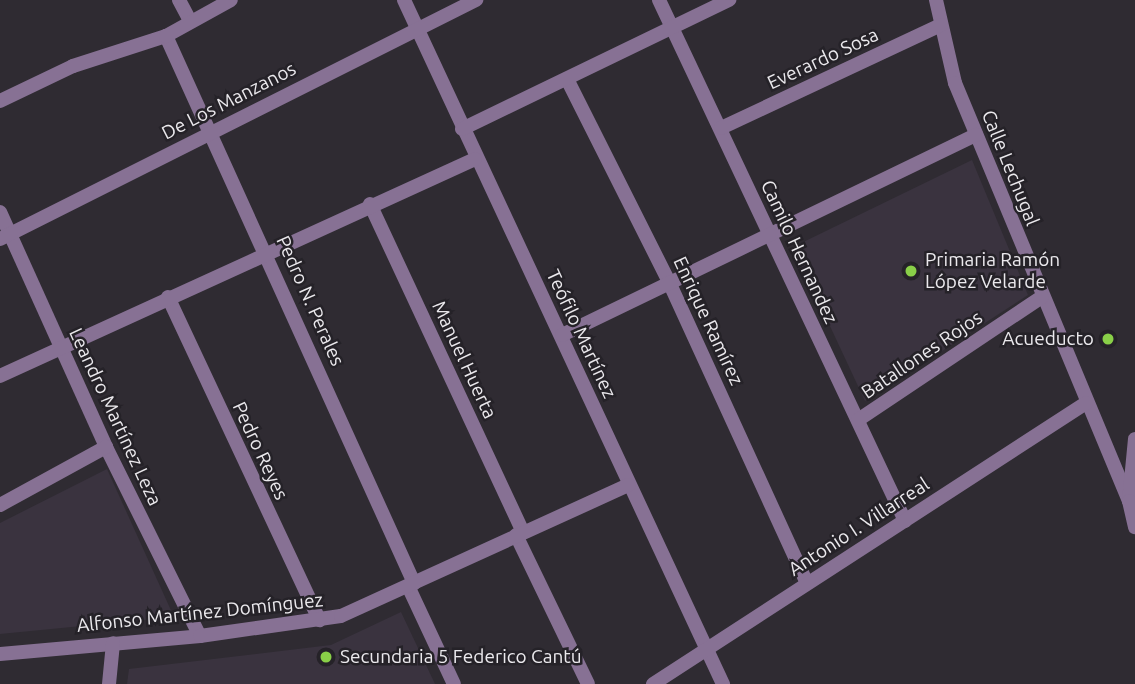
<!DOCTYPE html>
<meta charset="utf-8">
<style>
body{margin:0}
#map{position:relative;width:1135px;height:684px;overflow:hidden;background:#2f2b32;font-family:Ubuntu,sans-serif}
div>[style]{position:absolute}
.built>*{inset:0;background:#3a333f}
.minor>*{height:14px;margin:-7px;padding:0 7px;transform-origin:7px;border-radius:7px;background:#877194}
.tertiary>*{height:14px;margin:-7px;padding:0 7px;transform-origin:7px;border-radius:7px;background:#877194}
.dots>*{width:19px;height:19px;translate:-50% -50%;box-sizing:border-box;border:4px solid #252228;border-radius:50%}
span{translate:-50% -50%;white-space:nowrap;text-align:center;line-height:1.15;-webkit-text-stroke:5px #252228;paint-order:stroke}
.street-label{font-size:19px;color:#ebe9ed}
.poi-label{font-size:19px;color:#ebe9ed}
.left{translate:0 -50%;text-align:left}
.right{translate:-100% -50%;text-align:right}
</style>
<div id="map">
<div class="built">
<div style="clip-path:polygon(972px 160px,1028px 295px,865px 401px,793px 247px)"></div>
<div style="clip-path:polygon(107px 469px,174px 617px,0 634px,0 523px)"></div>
<div style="clip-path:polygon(401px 612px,435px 684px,127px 684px,129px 669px,331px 645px)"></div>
</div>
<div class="minor">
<div style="left:179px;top:0;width:24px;rotate:62deg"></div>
<div style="left:404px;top:0;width:755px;rotate:65deg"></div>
<div style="left:659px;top:0;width:576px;rotate:64.72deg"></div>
<div style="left:936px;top:0;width:85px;rotate:77.1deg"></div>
<div style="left:955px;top:83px;width:453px;rotate:67.4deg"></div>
<div style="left:166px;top:36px;width:601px;rotate:65.61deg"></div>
<div style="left:567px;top:79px;width:227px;rotate:63.3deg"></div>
<div style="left:669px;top:282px;width:331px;rotate:65.4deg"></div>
<div style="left:0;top:101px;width:81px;rotate:-25.6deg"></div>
<div style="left:73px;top:66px;width:98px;rotate:-17.9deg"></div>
<div style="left:166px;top:36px;width:74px;rotate:-29deg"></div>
<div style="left:721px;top:128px;width:243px;rotate:-25.1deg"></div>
<div style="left:462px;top:129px;width:297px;rotate:-25.8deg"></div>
<div style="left:370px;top:204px;width:362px;rotate:65deg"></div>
<div style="left:0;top:212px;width:258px;rotate:65.7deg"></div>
<div style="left:106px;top:447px;width:211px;rotate:63.6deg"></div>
<div style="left:0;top:239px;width:533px;rotate:-26.66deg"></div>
<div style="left:168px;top:297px;width:357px;rotate:64.9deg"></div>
<div style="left:562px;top:335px;width:460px;rotate:-25.8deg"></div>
<div style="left:0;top:376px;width:522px;rotate:-24.55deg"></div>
<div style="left:858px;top:420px;width:221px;rotate:-33.8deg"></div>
<div style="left:0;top:505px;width:121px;rotate:-28.7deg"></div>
<div style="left:516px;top:535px;width:165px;rotate:64.2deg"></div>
<div style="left:408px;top:586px;width:108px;rotate:64.9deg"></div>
<div style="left:0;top:654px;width:201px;rotate:-5.1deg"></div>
<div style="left:200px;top:636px;width:142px;rotate:-8.1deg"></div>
<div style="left:341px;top:616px;width:316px;rotate:-24.5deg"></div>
<div style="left:109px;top:684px;width:41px;rotate:-84.4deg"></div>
<div style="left:653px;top:684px;width:516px;rotate:-32.98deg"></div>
</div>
<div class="tertiary">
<div style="left:1135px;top:439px;width:62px;rotate:95.5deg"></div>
<div style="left:1129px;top:501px;width:27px;rotate:77deg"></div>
</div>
<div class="dots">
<div style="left:911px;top:271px;background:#89cf48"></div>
<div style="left:1108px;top:339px;background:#89cf48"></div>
<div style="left:326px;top:657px;background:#89cf48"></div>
</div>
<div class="street-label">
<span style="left:823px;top:59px;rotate:-25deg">Everardo Sosa</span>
<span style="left:229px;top:101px;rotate:-27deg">De Los Manzanos</span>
<span style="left:1010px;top:168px;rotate:68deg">Calle Lechugal</span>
<span style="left:799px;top:252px;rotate:65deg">Camilo Hernandez</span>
<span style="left:310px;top:301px;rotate:66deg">Pedro N. Perales</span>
<span style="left:708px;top:321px;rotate:65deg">Enrique Ramírez</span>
<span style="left:581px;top:334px;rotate:65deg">Teófilo Martínez</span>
<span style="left:922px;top:355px;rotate:-34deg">Batallones Rojos</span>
<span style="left:464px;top:360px;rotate:65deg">Manuel Huerta</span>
<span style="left:115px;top:417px;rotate:65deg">Leandro Martínez Leza</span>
<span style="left:260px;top:451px;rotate:65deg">Pedro Reyes</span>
<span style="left:859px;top:527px;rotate:-33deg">Antonio I. Villarreal</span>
<span style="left:200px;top:613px;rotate:-6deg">Alfonso Martínez Domínguez</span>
</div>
<div class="poi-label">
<span class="left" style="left:925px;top:271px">Primaria Ramón<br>López Velarde</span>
<span class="right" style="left:1094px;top:339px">Acueducto</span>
<span class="left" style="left:340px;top:657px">Secundaria 5 Federico Cantú</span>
</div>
</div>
